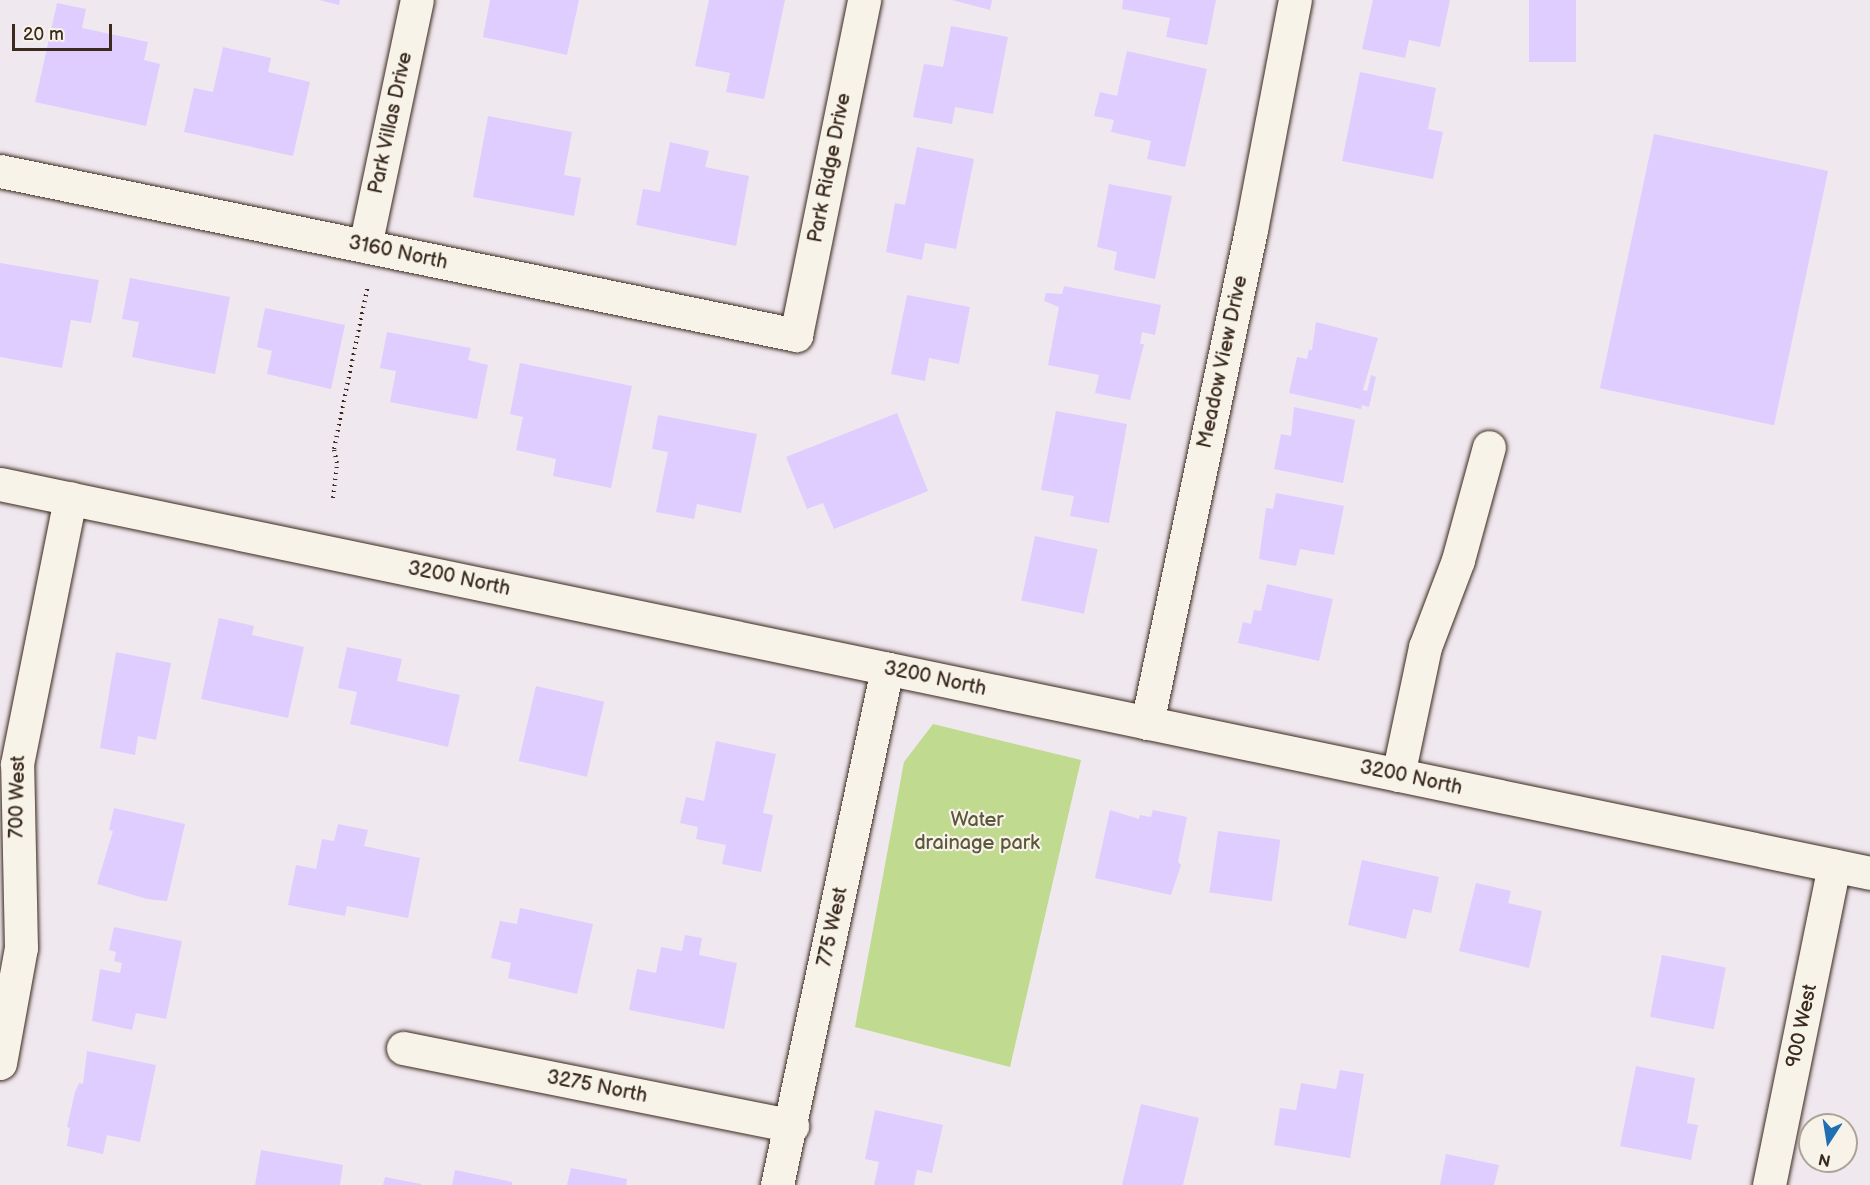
<!DOCTYPE html>
<style>
body{margin:0}
#map{position:relative;width:1870px;height:1185px;overflow:hidden;background:#f0e8ef;font-family:"Balsamiq Sans",sans-serif}
div>[style]{position:absolute}
.green>*{inset:0;background:#c0da90}
.building>*{inset:0;background:#dfcdff;transform-origin:0 0}
.path>*{height:4px;margin-top:-2px;transform-origin:0;background:repeating-linear-gradient(90deg,#3b2a1e 0 1.5px,transparent 0 6px)}
.roads{filter:drop-shadow(0 0 2px #3b2a1e) drop-shadow(0 0 2px #3b2a1e)}
.minor>*{height:33px;margin:-16.5px;padding:0 16.5px;transform-origin:16.5px;border-radius:16.5px;background:#f7f3e8}
span{translate:-50% -50%;white-space:nowrap;text-align:center;line-height:1.15;-webkit-text-stroke:4.5px #f7f3e8;paint-order:stroke}
.street-label{font-size:20px;color:#3b2a1e}
.park-label{font-size:20px;color:#5c563a}
.north{position:absolute;left:1798px;top:1113px;width:60px;height:60px;box-sizing:border-box;background:#f7f3e8;border:2px solid #aca397;border-radius:50%;rotate:192deg;font-size:16px;font-weight:700;line-height:24px;text-align:center;color:#3b2a1e}
.north::after{content:'';display:block;margin:auto;width:21px;height:27px;background:#1f6fb2;clip-path:polygon(50% 0,100% 100%,50% 72%,0 100%)}
.scale{position:absolute;left:12px;top:24px;width:100px;height:27px;box-sizing:border-box;border:3px solid #3b2a1e;border-top:0;padding-left:8px;font-size:18px;line-height:21px;white-space:nowrap;color:#3b2a1e;-webkit-text-stroke:4px #f7f3e8;paint-order:stroke}
</style>
<div id="map">
<div class="green">
<div style="clip-path:polygon(933px 724px,1081px 760px,1010px 1067px,855px 1027px,904px 762px)"></div>
</div>
<div class="building">
<div style="clip-path:polygon(319px 0,340px 0,339px 5px)"></div>
<div style="clip-path:polygon(490px 0,579px 0,567px 55px,483px 37px)"></div>
<div style="clip-path:polygon(709px 0,785px 0,764px 99px,726px 92px,730px 73px,695px 66px)"></div>
<div style="clip-path:polygon(952px 0,992px 0,990px 10px)"></div>
<div style="clip-path:polygon(1123px 0,1216px 0,1207px 45px,1166px 37px,1170px 18px,1122px 9px)"></div>
<div style="clip-path:polygon(1373px 0,1450px 0,1440px 47px,1409px 40px,1405px 58px,1362px 49px)"></div>
<div style="left:1529px;top:0;width:47px;height:62px"></div>
<div style="clip-path:polygon(57px 3px,86px 9px,82px 28px,148px 42px,144px 60px,160px 64px,146px 126px,35px 102px)"></div>
<div style="clip-path:polygon(951px 26px,1008px 37px,993px 114px,955px 107px,952px 124px,913px 117px,924px 64px,943px 67px)"></div>
<div style="clip-path:polygon(223px 47px,271px 58px,268px 72px,310px 82px,293px 156px,184px 132px,194px 88px,213px 92px)"></div>
<div style="clip-path:polygon(1127px 51px,1207px 69px,1185px 167px,1147px 159px,1151px 141px,1111px 132px,1114px 120px,1094px 116px,1100px 92px,1117px 96px)"></div>
<div style="clip-path:polygon(1360px 72px,1436px 88px,1428px 129px,1443px 132px,1433px 179px,1342px 161px)"></div>
<div style="clip-path:polygon(488px 116px,572px 132px,564px 175px,581px 178px,574px 216px,473px 197px)"></div>
<div style="left:1654px;top:134px;width:178px;height:260px;rotate:12deg"></div>
<div style="clip-path:polygon(670px 142px,709px 151px,705px 167px,749px 176px,736px 246px,636px 225px,643px 189px,660px 192px)"></div>
<div style="clip-path:polygon(917px 147px,974px 159px,956px 249px,925px 243px,922px 260px,886px 252px,895px 203px,905px 205px)"></div>
<div style="clip-path:polygon(1109px 184px,1172px 196px,1155px 279px,1114px 270px,1117px 252px,1097px 247px)"></div>
<div style="clip-path:polygon(0 263px,99px 280px,91px 323px,71px 320px,62px 368px,0 357px)"></div>
<div style="clip-path:polygon(130px 278px,230px 297px,215px 374px,132px 357px,139px 322px,122px 319px)"></div>
<div style="clip-path:polygon(1064px 286px,1161px 305px,1155px 335px,1142px 332px,1140px 344px,1144px 344px,1130px 400px,1095px 393px,1099px 375px,1048px 365px,1059px 307px,1044px 301px,1046px 293px,1062px 294px)"></div>
<div style="clip-path:polygon(907px 295px,970px 307px,959px 364px,929px 358px,925px 381px,891px 374px)"></div>
<div style="clip-path:polygon(265px 308px,345px 325px,331px 389px,267px 374px,272px 351px,257px 347px)"></div>
<div style="clip-path:polygon(1316px 322px,1378px 338px,1363px 390px,1367px 391px,1371px 375px,1376px 377px,1369px 407px,1362px 405px,1361px 409px,1289px 393px,1297px 357px,1307px 359px,1309px 350px,1312px 350px)"></div>
<div style="clip-path:polygon(387px 332px,471px 348px,468px 360px,488px 365px,477px 419px,390px 402px,396px 371px,380px 368px)"></div>
<div style="clip-path:polygon(520px 363px,632px 386px,611px 488px,553px 476px,556px 459px,516px 450px,523px 417px,510px 414px)"></div>
<div style="clip-path:polygon(1294px 407px,1355px 420px,1343px 483px,1274px 469px,1281px 434px,1291px 436px)"></div>
<div style="clip-path:polygon(1056px 411px,1127px 424px,1109px 523px,1070px 516px,1074px 496px,1041px 490px)"></div>
<div style="clip-path:polygon(897px 413px,928px 491px,834px 529px,823px 503px,807px 509px,786px 457px)"></div>
<div style="clip-path:polygon(658px 415px,757px 434px,741px 513px,697px 504px,694px 519px,656px 512px,668px 452px,652px 449px)"></div>
<div style="clip-path:polygon(1276px 493px,1344px 506px,1334px 555px,1300px 549px,1296px 566px,1259px 559px,1266px 508px,1273px 509px)"></div>
<div style="left:1035px;top:536px;width:64px;height:66px;rotate:12deg"></div>
<div style="clip-path:polygon(1267px 584px,1333px 599px,1319px 661px,1238px 643px,1243px 622px,1251px 624px,1254px 610px,1261px 611px)"></div>
<div style="clip-path:polygon(219px 618px,254px 626px,252px 635px,304px 647px,288px 718px,201px 699px)"></div>
<div style="clip-path:polygon(347px 647px,402px 659px,397px 681px,460px 695px,448px 747px,350px 724px,357px 692px,338px 688px)"></div>
<div style="clip-path:polygon(116px 652px,171px 663px,156px 740px,138px 736px,135px 755px,100px 748px)"></div>
<div style="left:536px;top:686px;width:70px;height:77px;rotate:13deg"></div>
<div style="clip-path:polygon(716px 741px,776px 754px,763px 813px,773px 815px,761px 872px,722px 864px,726px 845px,696px 839px,698px 827px,680px 823px,686px 797px,704px 801px)"></div>
<div style="clip-path:polygon(114px 808px,185px 824px,167px 901px,147px 899px,97px 884px,113px 831px,109px 830px)"></div>
<div style="clip-path:polygon(1110px 810px,1139px 819px,1140px 815px,1151px 817px,1153px 810px,1187px 817px,1178px 862px,1181px 865px,1171px 895px,1095px 878px)"></div>
<div style="clip-path:polygon(338px 824px,368px 830px,364px 846px,420px 858px,408px 918px,347px 906px,345px 916px,288px 905px,296px 865px,316px 869px,322px 839px,334px 841px)"></div>
<div style="left:1218px;top:831px;width:63px;height:62px;rotate:8deg"></div>
<div style="clip-path:polygon(1362px 860px,1439px 877px,1431px 913px,1413px 909px,1406px 939px,1348px 925px)"></div>
<div style="clip-path:polygon(1476px 883px,1511px 891px,1508px 903px,1542px 911px,1529px 968px,1459px 951px)"></div>
<div style="clip-path:polygon(520px 908px,593px 924px,577px 994px,508px 978px,511px 963px,491px 958px,500px 921px,517px 924px)"></div>
<div style="clip-path:polygon(114px 927px,182px 941px,166px 1019px,136px 1013px,132px 1030px,92px 1021px,100px 969px,120px 973px,122px 963px,114px 961px,116px 952px,109px 950px)"></div>
<div style="clip-path:polygon(685px 935px,702px 938px,699px 955px,737px 963px,724px 1029px,629px 1010px,637px 969px,656px 973px,661px 947px,682px 951px)"></div>
<div style="left:1662px;top:955px;width:65px;height:63px;rotate:11deg"></div>
<div style="clip-path:polygon(87px 1051px,156px 1065px,140px 1142px,107px 1135px,103px 1154px,67px 1146px,70px 1128px,67px 1127px,75px 1092px,79px 1083px,83px 1084px)"></div>
<div style="clip-path:polygon(1636px 1066px,1695px 1078px,1687px 1123px,1698px 1125px,1691px 1160px,1620px 1146px)"></div>
<div style="clip-path:polygon(1340px 1070px,1364px 1074px,1350px 1158px,1274px 1145px,1280px 1108px,1296px 1110px,1301px 1083px,1336px 1089px)"></div>
<div style="clip-path:polygon(1141px 1104px,1199px 1118px,1183px 1185px,1122px 1185px)"></div>
<div style="clip-path:polygon(875px 1110px,943px 1125px,932px 1173px,917px 1170px,914px 1185px,874px 1185px,879px 1162px,865px 1159px)"></div>
<div style="clip-path:polygon(261px 1150px,343px 1165px,340px 1185px,255px 1185px)"></div>
<div style="clip-path:polygon(1446px 1154px,1499px 1165px,1494px 1185px,1440px 1185px)"></div>
<div style="clip-path:polygon(571px 1168px,627px 1179px,626px 1185px,567px 1185px)"></div>
<div style="clip-path:polygon(455px 1170px,512px 1182px,512px 1185px,452px 1185px)"></div>
<div style="clip-path:polygon(385px 1177px,421px 1184px,421px 1185px,383px 1185px)"></div>
</div>
<div class="path">
<div style="left:333px;top:498px;width:35px;rotate:-83deg"></div>
<div style="left:337px;top:463px;width:14px;rotate:-102deg"></div>
<div style="left:334px;top:449px;width:167px;rotate:-78.3deg"></div>
</div>
<div class="roads">
<div class="minor">
<div style="left:0;top:171px;width:813px;rotate:11.64deg"></div>
<div style="left:796px;top:335px;width:342px;rotate:-78.5deg"></div>
<div style="left:365px;top:246px;width:251px;rotate:-78.1deg"></div>
<div style="left:0;top:484px;width:1910px;rotate:11.75deg"></div>
<div style="left:1147px;top:723px;width:504px;rotate:-78.09deg"></div>
<div style="left:1251px;top:230px;width:234px;rotate:-79.2deg"></div>
<div style="left:1398px;top:775px;width:131px;rotate:-78.1deg"></div>
<div style="left:1425px;top:647px;width:93px;rotate:-69.2deg"></div>
<div style="left:1458px;top:560px;width:117px;rotate:-74.7deg"></div>
<div style="left:403px;top:1048px;width:397px;rotate:11.3deg"></div>
<div style="left:0;top:1063px;width:117px;rotate:-79.7deg"></div>
<div style="left:21px;top:948px;width:184px;rotate:-91.2deg"></div>
<div style="left:17px;top:764px;width:271px;rotate:-78.7deg"></div>
<div style="left:777px;top:1185px;width:528px;rotate:-77.97deg"></div>
<div style="left:1769px;top:1185px;width:326px;rotate:-78.5deg"></div>
</div>
</div>
<div class="street-label">
<span style="left:391px;top:123px;rotate:-78deg">Park Villas Drive</span>
<span style="left:830px;top:168px;rotate:-79deg">Park Ridge Drive</span>
<span style="left:398px;top:253px;rotate:12deg">3160 North</span>
<span style="left:1223px;top:362px;rotate:-78deg">Meadow View Drive</span>
<span style="left:459px;top:579px;rotate:12deg">3200 North</span>
<span style="left:935px;top:679px;rotate:12deg">3200 North</span>
<span style="left:1411px;top:778px;rotate:12deg">3200 North</span>
<span style="left:18px;top:797px;rotate:-89deg">700 West</span>
<span style="left:833px;top:927px;rotate:-78deg">775 West</span>
<span style="left:1802px;top:1026px;rotate:-78deg">900 West</span>
<span style="left:597px;top:1087px;rotate:11deg">3275 North</span>
</div>
<div class="park-label">
<span style="left:977px;top:832px">Water<br>drainage park</span>
</div>
<div class="north">N</div>
<div class="scale">20 m</div>
</div>
